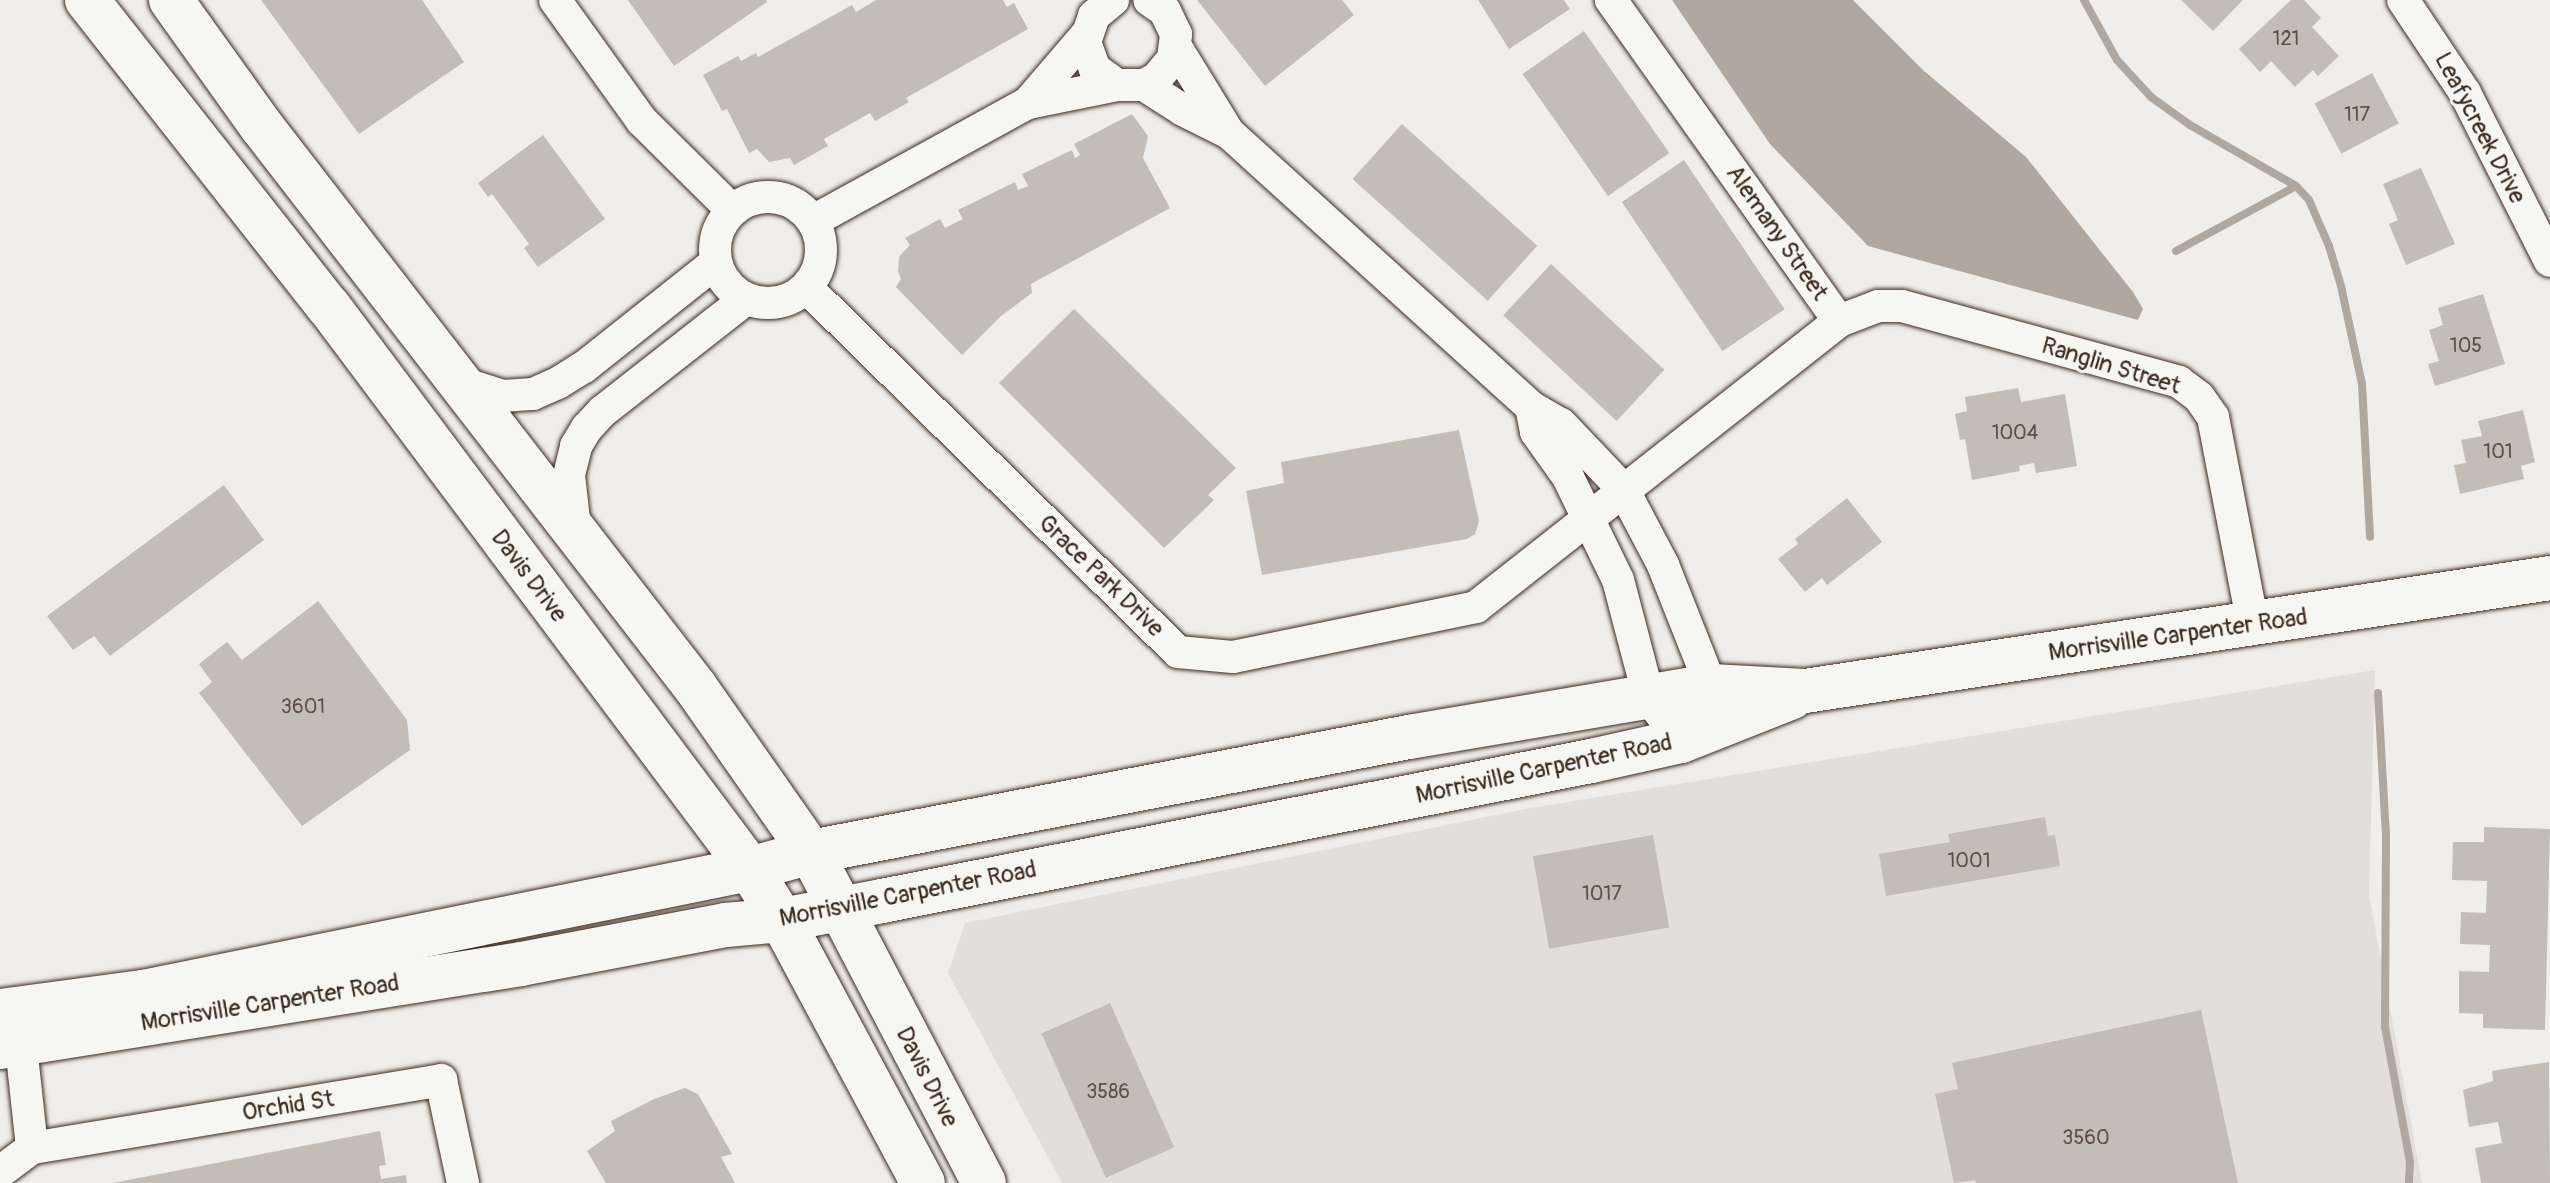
<!DOCTYPE html>
<style>
body{margin:0}
#map{position:relative;width:2550px;height:1183px;overflow:hidden;background:#efeeea;font-family:Pangolin,sans-serif}
div>[style]{position:absolute}
.built>*{inset:0;background:#e2dfdb}
.water>*{inset:0;background:#afa8a1}
.stream>*{height:8px;margin:-4px;padding:0 4px;transform-origin:4px;border-radius:4px;background:#afa8a1}
.building>*{inset:0;background:#c2bdb7;transform-origin:0 0}
.roads{filter:drop-shadow(0 0 2px #3b2a1e) drop-shadow(0 0 2px #3b2a1e)}
.minor>*{height:32px;margin:-16px;padding:0 16px;transform-origin:16px;border-radius:16px;background:#f6f6f2}
.minor>.ring{margin:-16px;padding:0;box-sizing:content-box;background:none;border:32px solid #f6f6f2;border-radius:50%}
.secondary>*{height:44px;margin:-22px;padding:0 22px;transform-origin:22px;border-radius:22px;background:#f6f6f2}
.primary>*{height:44px;margin:-22px;padding:0 22px;transform-origin:22px;border-radius:22px;background:#f6f6f2}
span{translate:-50% -50%;white-space:nowrap;text-align:center;line-height:1.15;-webkit-text-stroke:6px #f6f6f2;paint-order:stroke}
.number-label{font-size:20px;color:#5d4f44}
.number-label span{-webkit-text-stroke-width:0}
.street-label{font-size:24px;color:#3b2a1e}
</style>
<div id="map">
<div class="built">
<div style="clip-path:polygon(2375px 670px,2369px 894px,2422px 1183px,1062px 1183px,948px 973px,965px 923px,1525px 809px)"></div>
</div>
<div class="water">
<div style="clip-path:polygon(1672px 0,1853px 0,1923px 70px,2026px 157px,2133px 292px,2143px 309px,2138px 320px,1868px 246px,1770px 144px)"></div>
</div>
<div class="stream">
<div style="left:2084px;top:0;width:68px;rotate:61.2deg"></div>
<div style="left:2117px;top:60px;width:50px;rotate:47.4deg"></div>
<div style="left:2151px;top:97px;width:48px;rotate:35.7deg"></div>
<div style="left:2190px;top:125px;width:122px;rotate:29.9deg"></div>
<div style="left:2296px;top:186px;width:19px;rotate:47deg"></div>
<div style="left:2309px;top:200px;width:50px;rotate:66.5deg"></div>
<div style="left:2329px;top:246px;width:42px;rotate:73.3deg"></div>
<div style="left:2341px;top:286px;width:100px;rotate:77.9deg"></div>
<div style="left:2362px;top:384px;width:153px;rotate:87deg"></div>
<div style="left:2176px;top:251px;width:136px;rotate:-28.4deg"></div>
<div style="left:2378px;top:693px;width:143px;rotate:86.8deg"></div>
<div style="left:2386px;top:836px;width:191px;rotate:90.3deg"></div>
<div style="left:2385px;top:1027px;width:137px;rotate:79.5deg"></div>
<div style="left:2410px;top:1162px;width:21px;rotate:93deg"></div>
</div>
<div class="building">
<div style="clip-path:polygon(261px 0,422px 0,464px 62px,359px 134px)"></div>
<div style="clip-path:polygon(628px 0,766px 0,767px 2px,674px 66px)"></div>
<div style="clip-path:polygon(876px 0,1003px 0,1007px 7px,1014px 3px,1028px 29px,906px 98px,909px 102px,875px 121px,870px 113px,824px 139px,828px 146px,794px 165px,790px 158px,769px 162px,757px 149px,749px 153px,727px 109px,722px 111px,703px 75px,738px 56px,741px 61px,756px 53px,758px 57px,852px 5px,856px 12px)"></div>
<div style="clip-path:polygon(1197px 0,1342px 0,1354px 15px,1265px 86px)"></div>
<div style="clip-path:polygon(1478px 0,1564px 0,1570px 9px,1509px 49px)"></div>
<div style="clip-path:polygon(2181px 0,2243px 0,2213px 31px)"></div>
<div style="clip-path:polygon(2291px 0,2304px 0,2321px 18px,2312px 27px,2339px 56px,2318px 76px,2313px 70px,2295px 87px,2271px 61px,2260px 72px,2239px 49px)"></div>
<div style="left:1584px;top:31px;width:149px;height:75px;rotate:55deg"></div>
<div style="left:2372px;top:73px;width:57px;height:65px;rotate:62deg"></div>
<div style="clip-path:polygon(1132px 114px,1148px 136px,1143px 158px,1170px 208px,1031px 284px,1032px 293px,1001px 316px,962px 355px,896px 287px,901px 279px,898px 272px,899px 257px,910px 245px,905px 238px,940px 219px,945px 228px,963px 219px,958px 210px,1015px 182px,1018px 190px,1028px 186px,1022px 174px,1072px 150px,1075px 158px,1080px 155px,1074px 144px)"></div>
<div style="left:1402px;top:124px;width:182px;height:74px;rotate:42deg"></div>
<div style="clip-path:polygon(543px 135px,605px 219px,538px 267px,524px 248px,529px 244px,492px 194px,488px 197px,478px 183px)"></div>
<div style="left:1684px;top:160px;width:180px;height:75px;rotate:56deg"></div>
<div style="clip-path:polygon(2421px 168px,2455px 244px,2406px 265px,2389px 224px,2398px 220px,2383px 184px)"></div>
<div style="left:1551px;top:264px;width:155px;height:70px;rotate:43deg"></div>
<div style="clip-path:polygon(2483px 294px,2505px 364px,2435px 386px,2428px 364px,2439px 361px,2429px 330px,2443px 325px,2438px 308px)"></div>
<div style="clip-path:polygon(1074px 309px,1236px 468px,1208px 495px,1214px 500px,1164px 548px,999px 383px)"></div>
<div style="clip-path:polygon(2018px 388px,2021px 402px,2065px 394px,2077px 466px,2036px 473px,2034px 463px,2019px 466px,2020px 471px,1972px 480px,1965px 439px,1960px 440px,1955px 414px,1967px 411px,1965px 397px)"></div>
<div style="clip-path:polygon(2523px 410px,2535px 462px,2521px 466px,2524px 479px,2460px 494px,2454px 465px,2466px 463px,2461px 440px,2482px 436px,2478px 421px)"></div>
<div style="clip-path:polygon(1459px 430px,1479px 521px,1475px 534px,1467px 539px,1262px 575px,1246px 491px,1284px 483px,1281px 462px)"></div>
<div style="clip-path:polygon(224px 485px,264px 540px,110px 656px,94px 636px,73px 650px,47px 616px)"></div>
<div style="clip-path:polygon(1847px 498px,1882px 542px,1827px 585px,1822px 578px,1805px 592px,1778px 559px,1798px 544px,1795px 539px)"></div>
<div style="clip-path:polygon(318px 601px,407px 720px,410px 750px,302px 826px,199px 693px,212px 682px,199px 664px,227px 642px,242px 660px)"></div>
<div style="clip-path:polygon(2045px 817px,2048px 836px,2055px 835px,2060px 866px,1886px 896px,1879px 854px,1950px 842px,1948px 834px)"></div>
<div style="clip-path:polygon(2484px 827px,2550px 829px,2545px 1030px,2483px 1028px,2483px 1014px,2459px 1013px,2459px 971px,2489px 972px,2490px 945px,2460px 944px,2461px 912px,2486px 913px,2487px 881px,2452px 880px,2453px 842px,2484px 842px)"></div>
<div style="left:1653px;top:835px;width:94px;height:122px;rotate:80deg"></div>
<div style="left:1110px;top:1003px;width:158px;height:75px;rotate:66deg"></div>
<div style="clip-path:polygon(2201px 1010px,2238px 1183px,1976px 1183px,1975px 1180px,1954px 1183px,1935px 1094px,1958px 1089px,1952px 1063px)"></div>
<div style="clip-path:polygon(2549px 1062px,2550px 1183px,2481px 1183px,2475px 1148px,2502px 1143px,2498px 1122px,2469px 1127px,2463px 1090px,2493px 1081px,2492px 1071px)"></div>
<div style="clip-path:polygon(685px 1088px,698px 1094px,732px 1154px,721px 1157px,735px 1183px,606px 1183px,587px 1151px,615px 1131px,611px 1121px,654px 1099px)"></div>
<div style="clip-path:polygon(380px 1131px,386px 1165px,379px 1166px,381px 1179px,406px 1175px,407px 1183px,113px 1183px)"></div>
</div>
<div class="roads">
<div class="minor">
<div style="left:555px;top:0;width:149px;rotate:54.3deg"></div>
<div style="left:642px;top:121px;width:127px;rotate:44.7deg"></div>
<div style="left:1113px;top:0;width:25px;rotate:140deg"></div>
<div style="left:1094px;top:16px;width:28px;rotate:109deg"></div>
<div style="left:1085px;top:42px;width:29px;rotate:70deg"></div>
<div style="left:1095px;top:69px;width:27px;rotate:36deg"></div>
<div style="left:2403px;top:0;width:112px;rotate:56.3deg"></div>
<div style="left:2465px;top:93px;width:188px;rotate:63.2deg"></div>
<div style="left:1176px;top:47px;width:101px;rotate:58.4deg"></div>
<div style="left:1229px;top:133px;width:408px;rotate:42.2deg"></div>
<div style="left:1531px;top:407px;width:34px;rotate:30deg"></div>
<div style="left:1561px;top:424px;width:90px;rotate:46.4deg"></div>
<div style="left:1623px;top:489px;width:86px;rotate:62.2deg"></div>
<div style="left:1663px;top:565px;width:130px;rotate:68.4deg"></div>
<div style="left:1711px;top:686px;width:63px;rotate:118.6deg"></div>
<div style="left:1681px;top:741px;width:54px;rotate:-126.7deg"></div>
<div style="left:1649px;top:698px;width:122px;rotate:-104.7deg"></div>
<div style="left:1618px;top:580px;width:114px;rotate:-115.9deg"></div>
<div style="left:1568px;top:477px;width:55px;rotate:-125.4deg"></div>
<div style="left:1536px;top:432px;width:25px;rotate:-101deg"></div>
<div style="left:1144px;top:85px;width:46px;rotate:32.7deg"></div>
<div style="left:1183px;top:110px;width:51px;rotate:26.6deg"></div>
<div style="left:1028px;top:103px;width:89px;rotate:-49.5deg"></div>
<div class="ring" style="left:715px;top:197px;width:74px;height:74px"></div>
<div style="left:813px;top:221px;width:245px;rotate:-28.8deg"></div>
<div style="left:1028px;top:103px;width:91px;rotate:-11.4deg"></div>
<div style="left:1117px;top:85px;width:27px"></div>
<div style="left:1144px;top:85px;width:13px;rotate:-27deg"></div>
<div style="left:1156px;top:79px;width:26px;rotate:-50deg"></div>
<div style="left:1173px;top:59px;width:25px;rotate:-83deg"></div>
<div style="left:1176px;top:34px;width:25px;rotate:-116deg"></div>
<div style="left:1165px;top:11px;width:19px;rotate:-145deg"></div>
<div style="left:806px;top:287px;width:521px;rotate:44.46deg"></div>
<div style="left:1178px;top:652px;width:55px;rotate:5.2deg"></div>
<div style="left:1233px;top:657px;width:248px;rotate:-11.6deg"></div>
<div style="left:1476px;top:607px;width:462px;rotate:-38.2deg"></div>
<div style="left:1839px;top:321px;width:394px;rotate:-125.4deg"></div>
<div style="left:1839px;top:321px;width:42px;rotate:-21deg"></div>
<div style="left:1878px;top:306px;width:24px"></div>
<div style="left:1902px;top:306px;width:287px;rotate:15.3deg"></div>
<div style="left:2179px;top:382px;width:25px;rotate:37deg"></div>
<div style="left:2199px;top:397px;width:24px;rotate:55deg"></div>
<div style="left:2213px;top:417px;width:212px;rotate:79.1deg"></div>
<div style="left:459px;top:382px;width:46px;rotate:17.7deg"></div>
<div style="left:503px;top:396px;width:30px;rotate:-4deg"></div>
<div style="left:533px;top:394px;width:27px;rotate:-24deg"></div>
<div style="left:558px;top:383px;width:31px;rotate:-32deg"></div>
<div style="left:584px;top:367px;width:167px;rotate:-38.4deg"></div>
<div style="left:575px;top:528px;width:53px;rotate:-96.5deg"></div>
<div style="left:569px;top:475px;width:30px;rotate:-76deg"></div>
<div style="left:576px;top:446px;width:21px;rotate:-59deg"></div>
<div style="left:587px;top:428px;width:23px;rotate:-47deg"></div>
<div style="left:603px;top:411px;width:182px;rotate:-38.1deg"></div>
<div style="left:21px;top:1046px;width:103px;rotate:83.8deg"></div>
<div style="left:0;top:1172px;width:40px;rotate:-37deg"></div>
<div style="left:32px;top:1148px;width:415px;rotate:-9.4deg"></div>
<div style="left:441px;top:1080px;width:105px;rotate:77.9deg"></div>
</div>
<div class="secondary">
<div style="left:0;top:1011px;width:144px;rotate:-7.6deg"></div>
<div style="left:143px;top:992px;width:619px;rotate:-11.46deg"></div>
<div style="left:750px;top:869px;width:63px;rotate:-15.6deg"></div>
<div style="left:811px;top:852px;width:609px;rotate:-10.89deg"></div>
<div style="left:1409px;top:737px;width:306px;rotate:-9.6deg"></div>
<div style="left:1711px;top:686px;width:94px;rotate:3deg"></div>
<div style="left:1805px;top:691px;width:754px;rotate:-8.62deg"></div>
<div style="left:0;top:1047px;width:528px;rotate:-9.05deg"></div>
<div style="left:521px;top:964px;width:209px;rotate:-10.8deg"></div>
<div style="left:726px;top:925px;width:56px;rotate:-5.1deg"></div>
<div style="left:782px;top:920px;width:102px;rotate:-10.8deg"></div>
<div style="left:882px;top:901px;width:723px;rotate:-11.17deg"></div>
<div style="left:1591px;top:761px;width:92px;rotate:-12.5deg"></div>
<div style="left:1681px;top:741px;width:119px;rotate:-21.6deg"></div>
</div>
<div class="primary">
<div style="left:87px;top:0;width:391px;rotate:51.8deg"></div>
<div style="left:329px;top:307px;width:702px;rotate:53.16deg"></div>
<div style="left:750px;top:869px;width:60px;rotate:57.9deg"></div>
<div style="left:782px;top:920px;width:298px;rotate:61.8deg"></div>
<div style="left:171px;top:0;width:156px;rotate:54.4deg"></div>
<div style="left:262px;top:127px;width:709px;rotate:52.27deg"></div>
<div style="left:696px;top:688px;width:200px;rotate:55deg"></div>
<div style="left:811px;top:852px;width:373px;rotate:62.4deg"></div>
</div>
</div>
<div class="number-label">
<span style="left:2286px;top:38px">121</span>
<span style="left:2357px;top:114px">117</span>
<span style="left:2466px;top:345px">105</span>
<span style="left:2015px;top:432px">1004</span>
<span style="left:2498px;top:451px">101</span>
<span style="left:303px;top:706px">3601</span>
<span style="left:1969px;top:860px">1001</span>
<span style="left:1602px;top:893px">1017</span>
<span style="left:1108px;top:1091px">3586</span>
<span style="left:2086px;top:1137px">3560</span>
</div>
<div class="street-label">
<span style="left:2480px;top:128px;rotate:62deg">Leafycreek Drive</span>
<span style="left:1777px;top:233px;rotate:55deg">Alemany Street</span>
<span style="left:2111px;top:366px;rotate:17deg">Ranglin Street</span>
<span style="left:529px;top:576px;rotate:53deg">Davis Drive</span>
<span style="left:1101px;top:576px;rotate:44deg">Grace Park Drive</span>
<span style="left:2178px;top:635px;rotate:-8deg">Morrisville Carpenter Road</span>
<span style="left:1544px;top:769px;rotate:-12deg">Morrisville Carpenter Road</span>
<span style="left:908px;top:894px;rotate:-11deg">Morrisville Carpenter Road</span>
<span style="left:270px;top:1003px;rotate:-9deg">Morrisville Carpenter Road</span>
<span style="left:927px;top:1077px;rotate:63deg">Davis Drive</span>
<span style="left:288px;top:1106px;rotate:-9deg">Orchid St</span>
</div>
</div>
